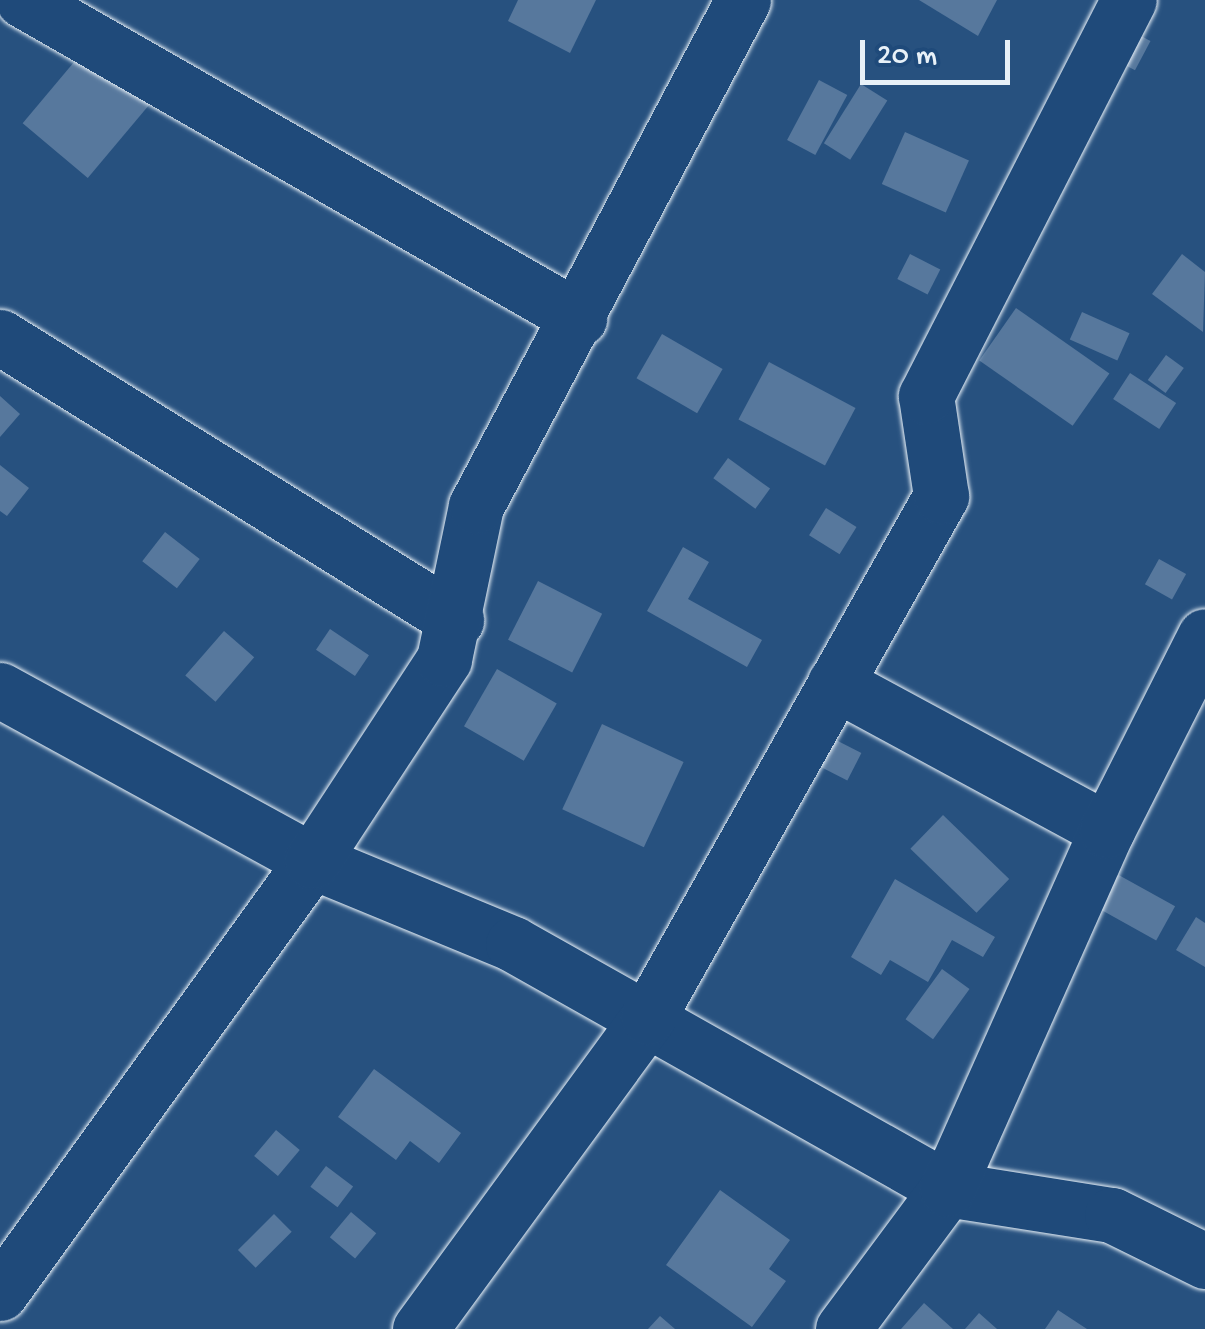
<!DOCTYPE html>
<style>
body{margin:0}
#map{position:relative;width:1205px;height:1329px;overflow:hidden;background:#27517f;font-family:"Gochi Hand",sans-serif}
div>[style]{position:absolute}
.building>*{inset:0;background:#57789d;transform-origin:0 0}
.roads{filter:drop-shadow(0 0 2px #e8f1f8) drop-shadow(0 0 2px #e8f1f8)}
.minor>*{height:55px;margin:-27.5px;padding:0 27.5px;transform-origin:27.5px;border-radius:27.5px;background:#1f4a7a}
span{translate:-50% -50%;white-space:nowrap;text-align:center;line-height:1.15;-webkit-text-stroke:9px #1f4a7a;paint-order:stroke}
.scale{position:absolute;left:860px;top:40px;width:150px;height:45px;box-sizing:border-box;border:5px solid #e8f1f8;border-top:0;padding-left:12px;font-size:30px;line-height:35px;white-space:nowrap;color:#e8f1f8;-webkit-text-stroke:8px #1f4a7a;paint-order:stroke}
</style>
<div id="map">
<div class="building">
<div style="clip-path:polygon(518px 0,596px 0,570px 53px,508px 21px)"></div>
<div style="clip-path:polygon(919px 0,997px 0,978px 36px)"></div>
<div style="left:1124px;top:27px;width:30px;height:33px;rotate:28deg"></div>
<div style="left:85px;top:49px;width:85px;height:97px;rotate:40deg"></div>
<div style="left:819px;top:80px;width:32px;height:68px;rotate:28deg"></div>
<div style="left:861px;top:84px;width:31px;height:70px;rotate:32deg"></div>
<div style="left:905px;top:132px;width:70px;height:57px;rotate:24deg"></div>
<div style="left:910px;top:254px;width:34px;height:28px;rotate:27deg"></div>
<div style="clip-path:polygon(1182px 254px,1205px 272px,1203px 332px,1152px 294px)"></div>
<div style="left:1016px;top:308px;width:114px;height:64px;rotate:35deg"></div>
<div style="left:1082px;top:312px;width:52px;height:30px;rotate:24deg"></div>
<div style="left:662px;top:334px;width:70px;height:51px;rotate:30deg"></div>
<div style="left:1166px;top:355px;width:22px;height:31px;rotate:36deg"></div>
<div style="left:769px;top:362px;width:98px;height:65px;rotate:28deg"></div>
<div style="left:1130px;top:373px;width:55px;height:31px;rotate:33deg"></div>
<div style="clip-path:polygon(0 396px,20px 414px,0 437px)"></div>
<div style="left:728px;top:458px;width:52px;height:25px;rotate:36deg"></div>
<div style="clip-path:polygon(0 465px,29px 488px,7px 516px,0 511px)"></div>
<div style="left:826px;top:508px;width:36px;height:32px;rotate:32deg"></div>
<div style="left:165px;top:532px;width:44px;height:37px;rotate:38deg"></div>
<div style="clip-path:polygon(683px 547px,709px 562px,688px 599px,762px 640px,747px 667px,647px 611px)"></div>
<div style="left:1159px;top:559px;width:31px;height:29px;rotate:29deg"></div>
<div style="left:538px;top:581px;width:72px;height:66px;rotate:27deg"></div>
<div style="left:330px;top:629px;width:47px;height:25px;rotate:34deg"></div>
<div style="left:224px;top:631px;width:40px;height:59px;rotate:41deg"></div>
<div style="left:497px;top:669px;width:69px;height:66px;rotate:30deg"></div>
<div style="left:602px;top:724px;width:90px;height:94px;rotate:25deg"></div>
<div style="left:832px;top:738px;width:33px;height:31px;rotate:27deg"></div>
<div style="left:943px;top:815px;width:92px;height:47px;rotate:44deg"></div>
<div style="left:1106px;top:868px;width:79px;height:39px;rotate:29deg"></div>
<div style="clip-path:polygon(895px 879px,995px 937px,983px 957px,952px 940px,928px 982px,890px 960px,881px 975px,851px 957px)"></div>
<div style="clip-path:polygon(1196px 917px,1205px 923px,1205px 967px,1176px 950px)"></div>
<div style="left:942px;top:969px;width:34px;height:62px;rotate:36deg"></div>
<div style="clip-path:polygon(374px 1069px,461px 1133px,439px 1163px,410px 1141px,396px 1160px,338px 1117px)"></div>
<div style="left:276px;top:1130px;width:31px;height:34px;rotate:40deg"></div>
<div style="left:326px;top:1166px;width:34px;height:26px;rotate:37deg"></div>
<div style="clip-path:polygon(720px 1190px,790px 1240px,769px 1269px,786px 1281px,752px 1327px,666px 1265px)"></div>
<div style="left:351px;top:1212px;width:33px;height:33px;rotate:40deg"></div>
<div style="left:274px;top:1214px;width:25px;height:51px;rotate:45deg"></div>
<div style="clip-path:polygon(924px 1303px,953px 1329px,901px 1329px)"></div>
<div style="clip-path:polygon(1058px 1310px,1087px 1329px,1045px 1329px)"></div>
<div style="clip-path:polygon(979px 1313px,997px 1329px,965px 1329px)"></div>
<div style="clip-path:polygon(660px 1316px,675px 1329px,648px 1329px)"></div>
</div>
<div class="roads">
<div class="minor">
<div style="left:23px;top:0;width:641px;rotate:29.77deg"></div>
<div style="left:0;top:337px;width:537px;rotate:31.82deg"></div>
<div style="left:835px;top:683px;width:309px;rotate:28.4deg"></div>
<div style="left:0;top:690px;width:356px;rotate:28.7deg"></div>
<div style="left:312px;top:861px;width:217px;rotate:22.4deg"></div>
<div style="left:513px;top:944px;width:498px;rotate:29.4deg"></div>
<div style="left:947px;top:1189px;width:167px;rotate:9deg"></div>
<div style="left:1112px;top:1215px;width:104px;rotate:26.3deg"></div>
<div style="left:0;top:1293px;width:533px;rotate:-54.16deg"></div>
<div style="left:312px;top:861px;width:241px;rotate:-56.8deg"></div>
<div style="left:444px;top:659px;width:156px;rotate:-78.2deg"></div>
<div style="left:476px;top:506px;width:572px;rotate:-62.18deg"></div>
<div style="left:420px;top:1329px;width:386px;rotate:-53.8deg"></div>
<div style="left:648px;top:1017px;width:598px;rotate:-60.65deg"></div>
<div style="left:941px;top:496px;width:101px;rotate:-98.5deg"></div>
<div style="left:926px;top:396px;width:445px;rotate:-62.9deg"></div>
<div style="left:843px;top:1329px;width:174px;rotate:-53.4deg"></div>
<div style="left:947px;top:1189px;width:393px;rotate:-66deg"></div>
<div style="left:1107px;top:830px;width:217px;rotate:-63.2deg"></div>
</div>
</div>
<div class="scale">20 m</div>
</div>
